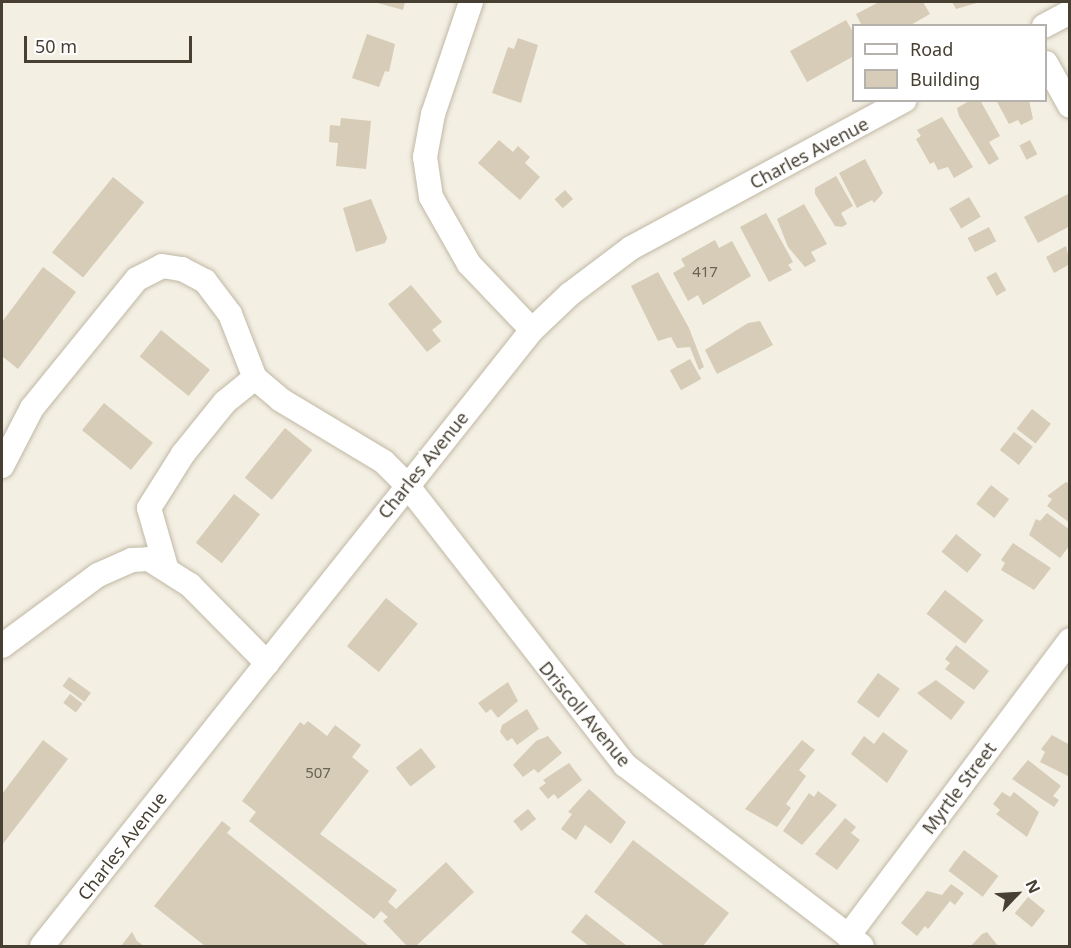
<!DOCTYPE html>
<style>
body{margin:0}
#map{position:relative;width:1071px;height:948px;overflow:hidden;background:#f3efe3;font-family:"Noto Sans",sans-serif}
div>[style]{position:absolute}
.building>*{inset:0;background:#d6ccb7;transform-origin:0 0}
.roads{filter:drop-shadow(0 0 2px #c0b8a4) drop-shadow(0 0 2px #c0b8a4)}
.minor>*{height:24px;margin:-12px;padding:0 12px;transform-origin:12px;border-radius:12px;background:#fff}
span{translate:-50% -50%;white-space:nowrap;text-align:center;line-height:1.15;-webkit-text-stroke:5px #fff;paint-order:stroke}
.number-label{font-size:15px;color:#6a6253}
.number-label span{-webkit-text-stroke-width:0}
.street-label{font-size:18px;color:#463f32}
.frame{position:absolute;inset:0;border:3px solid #463f32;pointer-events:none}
.legend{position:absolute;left:852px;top:24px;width:195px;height:78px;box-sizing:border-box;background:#fff;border:2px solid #b5b2ad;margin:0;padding:8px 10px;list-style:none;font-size:18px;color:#463f32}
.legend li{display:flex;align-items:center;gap:12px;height:30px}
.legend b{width:30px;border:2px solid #b5b2ad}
.north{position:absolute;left:987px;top:864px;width:60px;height:60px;-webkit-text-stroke:4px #fff;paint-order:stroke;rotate:65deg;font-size:16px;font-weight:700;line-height:24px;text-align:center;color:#463f32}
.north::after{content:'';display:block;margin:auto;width:21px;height:27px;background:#463f32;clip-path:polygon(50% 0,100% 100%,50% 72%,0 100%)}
.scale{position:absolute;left:24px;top:36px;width:168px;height:27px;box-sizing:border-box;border:3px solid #463f32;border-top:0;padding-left:8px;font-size:18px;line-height:21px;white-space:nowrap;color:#463f32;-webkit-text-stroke:4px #fff;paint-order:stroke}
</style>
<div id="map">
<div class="building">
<div style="clip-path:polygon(374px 2px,405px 2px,403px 10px)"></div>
<div style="clip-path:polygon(879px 2px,923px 2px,930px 14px,909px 26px,862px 26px,856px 14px)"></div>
<div style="clip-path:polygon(952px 2px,980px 2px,956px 9px)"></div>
<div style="clip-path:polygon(846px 20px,854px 34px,854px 56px,807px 82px,790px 51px)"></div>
<div style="clip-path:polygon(367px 34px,395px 44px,389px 72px,385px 71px,379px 87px,352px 78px)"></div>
<div style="clip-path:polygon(518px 38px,538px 45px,521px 103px,492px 93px,508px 47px,514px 49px)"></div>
<div style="clip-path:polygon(971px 100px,980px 100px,1000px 136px,989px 142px,999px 159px,989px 165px,959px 116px,957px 108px)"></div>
<div style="clip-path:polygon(996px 100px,1029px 100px,1033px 119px,1021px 125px,1018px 120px,1009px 124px)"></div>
<div style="clip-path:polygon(942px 117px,973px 167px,954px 178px,948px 167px,938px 170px,934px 162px,930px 164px,916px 139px,921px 136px,917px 130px)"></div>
<div style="clip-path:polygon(341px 118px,371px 121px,366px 169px,336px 166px,338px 143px,329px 142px,330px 125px,340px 126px)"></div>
<div style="clip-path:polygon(499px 140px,513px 152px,518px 146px,530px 157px,525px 163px,540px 177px,520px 200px,478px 163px)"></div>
<div style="left:1030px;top:140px;width:16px;height:12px;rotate:63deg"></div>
<div style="clip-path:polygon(865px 159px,883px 193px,874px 203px,872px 200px,857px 208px,839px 173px)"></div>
<div style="clip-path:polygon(836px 176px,853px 206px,841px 213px,847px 224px,842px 227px,835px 226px,815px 194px,815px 188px)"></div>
<div style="left:113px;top:177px;width:40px;height:97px;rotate:39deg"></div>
<div style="left:565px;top:190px;width:12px;height:14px;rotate:48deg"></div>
<div style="clip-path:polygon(1070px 193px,1070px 226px,1038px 243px,1024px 217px)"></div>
<div style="left:969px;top:197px;width:23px;height:23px;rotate:59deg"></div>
<div style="clip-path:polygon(371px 199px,387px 238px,385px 243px,356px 252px,343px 208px)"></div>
<div style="clip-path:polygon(804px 204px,827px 244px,811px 252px,816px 261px,805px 267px,788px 247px,777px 219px)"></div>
<div style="clip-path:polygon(766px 213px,793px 262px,788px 265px,792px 270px,769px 282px,740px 227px)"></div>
<div style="left:989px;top:227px;width:16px;height:24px;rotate:63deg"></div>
<div style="clip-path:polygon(715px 240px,719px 248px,732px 241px,751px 276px,703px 305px,698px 295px,688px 301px,673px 273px,685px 266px,681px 259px)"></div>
<div style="clip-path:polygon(1066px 246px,1070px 264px,1054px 273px,1046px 257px)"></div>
<div style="clip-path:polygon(43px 267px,76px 292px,18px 369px,2px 356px,2px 322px)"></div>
<div style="clip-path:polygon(658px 272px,689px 328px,704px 367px,699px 370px,690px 347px,677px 348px,671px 337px,658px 341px,631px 286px)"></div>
<div style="left:996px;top:272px;width:21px;height:11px;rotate:61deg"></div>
<div style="clip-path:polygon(411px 285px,442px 322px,432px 330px,441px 341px,427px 352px,388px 304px)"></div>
<div style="clip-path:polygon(760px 321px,773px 345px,717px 374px,705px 350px,748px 323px)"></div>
<div style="left:161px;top:330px;width:63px;height:34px;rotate:39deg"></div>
<div style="left:690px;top:359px;width:23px;height:23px;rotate:61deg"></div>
<div style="left:104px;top:403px;width:63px;height:35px;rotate:39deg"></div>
<div style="left:1032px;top:409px;width:24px;height:25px;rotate:38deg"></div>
<div style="left:285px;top:428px;width:35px;height:64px;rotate:39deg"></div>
<div style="left:1014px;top:432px;width:24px;height:23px;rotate:38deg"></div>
<div style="clip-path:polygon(1066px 482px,1070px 484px,1070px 523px,1047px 506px,1052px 499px,1047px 496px)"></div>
<div style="left:991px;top:485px;width:23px;height:24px;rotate:38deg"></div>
<div style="left:234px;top:494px;width:33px;height:62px;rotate:38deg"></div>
<div style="clip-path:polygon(1047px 513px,1070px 530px,1070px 545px,1060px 558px,1029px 535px,1036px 519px,1040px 521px)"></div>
<div style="left:956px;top:534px;width:33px;height:23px;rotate:39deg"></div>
<div style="clip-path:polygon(1013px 543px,1051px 568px,1034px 590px,1001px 570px,1005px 563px,1001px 560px)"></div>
<div style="left:945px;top:590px;width:49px;height:30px;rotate:38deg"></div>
<div style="left:386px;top:598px;width:41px;height:62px;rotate:39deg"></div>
<div style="clip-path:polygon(956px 645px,989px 671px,974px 690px,945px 669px,950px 663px,945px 659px)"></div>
<div style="left:878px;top:673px;width:27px;height:36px;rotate:36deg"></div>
<div style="left:69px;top:677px;width:27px;height:11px;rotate:36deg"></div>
<div style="clip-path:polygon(936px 680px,965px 702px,951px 720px,917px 693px)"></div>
<div style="clip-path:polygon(508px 682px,518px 701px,498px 718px,491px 709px,486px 713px,478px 703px)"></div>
<div style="left:70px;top:694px;width:16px;height:11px;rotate:38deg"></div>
<div style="clip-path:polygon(527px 709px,539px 729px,517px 745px,512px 738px,507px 741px,500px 732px,502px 725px)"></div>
<div style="clip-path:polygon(308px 721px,327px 736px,335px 725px,361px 745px,352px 757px,369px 771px,320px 834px,397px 890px,388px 902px,396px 909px,446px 862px,474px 892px,416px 946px,407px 946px,383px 921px,388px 917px,381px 911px,374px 919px,249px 821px,256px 812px,242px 801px,300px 722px,304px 725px)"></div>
<div style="clip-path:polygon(883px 732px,908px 751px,887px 783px,851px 754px,864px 736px,874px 744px)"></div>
<div style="clip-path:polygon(1052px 735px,1070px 745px,1070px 777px,1040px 762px,1045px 752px,1041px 749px)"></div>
<div style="clip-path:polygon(548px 736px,562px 753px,538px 773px,534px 769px,523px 777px,513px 765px,536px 741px)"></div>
<div style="clip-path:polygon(43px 740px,68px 759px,2px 845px,2px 794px)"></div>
<div style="clip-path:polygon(802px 740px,815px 750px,799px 770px,806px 776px,786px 804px,791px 808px,777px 827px,745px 809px)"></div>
<div style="left:421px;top:748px;width:24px;height:32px;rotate:52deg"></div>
<div style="clip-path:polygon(1028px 760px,1061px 786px,1053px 796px,1059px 800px,1054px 807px,1012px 779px)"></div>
<div style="clip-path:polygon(569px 763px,582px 780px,558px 799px,554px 794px,548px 799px,539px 788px,546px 783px,543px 780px)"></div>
<div style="clip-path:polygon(589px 789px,626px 822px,611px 844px,585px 825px,576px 840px,561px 829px,572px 814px,568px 812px)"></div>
<div style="clip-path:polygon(818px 791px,837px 805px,802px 845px,783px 831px,809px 793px,814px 797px)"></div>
<div style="clip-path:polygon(1002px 792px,1010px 797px,1014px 792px,1039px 812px,1027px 837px,996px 814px,1000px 810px,993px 804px)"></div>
<div style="left:528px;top:809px;width:13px;height:19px;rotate:51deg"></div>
<div style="clip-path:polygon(845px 818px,856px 827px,851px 833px,860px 840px,837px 870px,815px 854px)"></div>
<div style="clip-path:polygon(222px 821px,231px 828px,227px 833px,369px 946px,205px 946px,154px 906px)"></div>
<div style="clip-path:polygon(633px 840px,729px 913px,703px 946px,665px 946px,594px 892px)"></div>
<div style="left:964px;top:850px;width:43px;height:26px;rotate:37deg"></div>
<div style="clip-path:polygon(951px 884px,964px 893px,955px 905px,950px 901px,928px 929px,925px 926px,917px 936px,901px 923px,927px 891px,942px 895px)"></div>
<div style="left:1028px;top:897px;width:22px;height:21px;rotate:39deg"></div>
<div style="clip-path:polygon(586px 914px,627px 946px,589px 946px,571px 932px)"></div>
<div style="clip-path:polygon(132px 932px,137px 941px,144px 946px,121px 946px)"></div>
<div style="clip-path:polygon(987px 932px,998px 946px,971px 946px,982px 934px)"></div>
</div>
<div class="roads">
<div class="minor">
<div style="left:471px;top:2px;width:118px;rotate:108.7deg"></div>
<div style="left:433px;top:114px;width:44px;rotate:100.5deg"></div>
<div style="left:425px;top:157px;width:40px;rotate:81.5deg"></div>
<div style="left:431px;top:197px;width:77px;rotate:60.4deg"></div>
<div style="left:469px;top:264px;width:91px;rotate:46.3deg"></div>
<div style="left:1044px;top:26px;width:30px;rotate:-28deg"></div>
<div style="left:1046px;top:63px;width:49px;rotate:60.8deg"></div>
<div style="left:2px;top:466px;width:65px;rotate:-62.7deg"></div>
<div style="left:32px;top:408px;width:166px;rotate:-50.9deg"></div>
<div style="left:137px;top:279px;width:28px;rotate:-27deg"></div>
<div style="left:162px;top:266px;width:20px;rotate:9deg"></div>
<div style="left:182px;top:269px;width:26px;rotate:28deg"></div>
<div style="left:205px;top:281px;width:41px;rotate:52.9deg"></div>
<div style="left:230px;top:314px;width:69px;rotate:68.7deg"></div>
<div style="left:255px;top:378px;width:34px;rotate:40deg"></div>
<div style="left:281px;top:400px;width:120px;rotate:31deg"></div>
<div style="left:384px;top:462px;width:33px;rotate:45deg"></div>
<div style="left:407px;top:485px;width:355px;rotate:52.1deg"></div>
<div style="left:625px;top:765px;width:298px;rotate:37.4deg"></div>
<div style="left:166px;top:567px;width:61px;rotate:-106.1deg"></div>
<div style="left:149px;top:508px;width:64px;rotate:-57.8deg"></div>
<div style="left:183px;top:454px;width:67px;rotate:-51.1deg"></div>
<div style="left:225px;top:402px;width:38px;rotate:-39deg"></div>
<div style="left:2px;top:646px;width:119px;rotate:-36.5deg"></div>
<div style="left:98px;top:575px;width:37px;rotate:-24deg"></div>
<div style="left:132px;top:560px;width:17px;rotate:-3deg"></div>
<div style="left:149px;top:559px;width:49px;rotate:32.4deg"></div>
<div style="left:190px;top:585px;width:110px;rotate:45.4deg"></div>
<div style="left:848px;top:936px;width:370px;rotate:-53.1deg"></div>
<div style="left:42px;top:946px;width:787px;rotate:-51.5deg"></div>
<div style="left:532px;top:330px;width:52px;rotate:-43.5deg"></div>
<div style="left:570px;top:294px;width:76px;rotate:-37deg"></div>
<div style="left:631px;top:248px;width:311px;rotate:-28.4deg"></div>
</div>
</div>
<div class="number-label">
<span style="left:705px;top:272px">417</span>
<span style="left:318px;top:773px">507</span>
</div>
<div class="street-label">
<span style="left:809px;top:153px;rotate:-28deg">Charles Avenue</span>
<span style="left:423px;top:465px;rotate:-51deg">Charles Avenue</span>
<span style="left:585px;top:714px;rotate:50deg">Driscoll Avenue</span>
<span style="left:959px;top:788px;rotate:-53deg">Myrtle Street</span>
<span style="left:122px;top:846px;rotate:-52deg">Charles Avenue</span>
</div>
<div class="frame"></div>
<ul class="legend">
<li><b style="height:8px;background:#fff"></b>Road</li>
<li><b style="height:16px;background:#d6ccb7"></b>Building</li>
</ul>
<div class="north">N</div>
<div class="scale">50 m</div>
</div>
